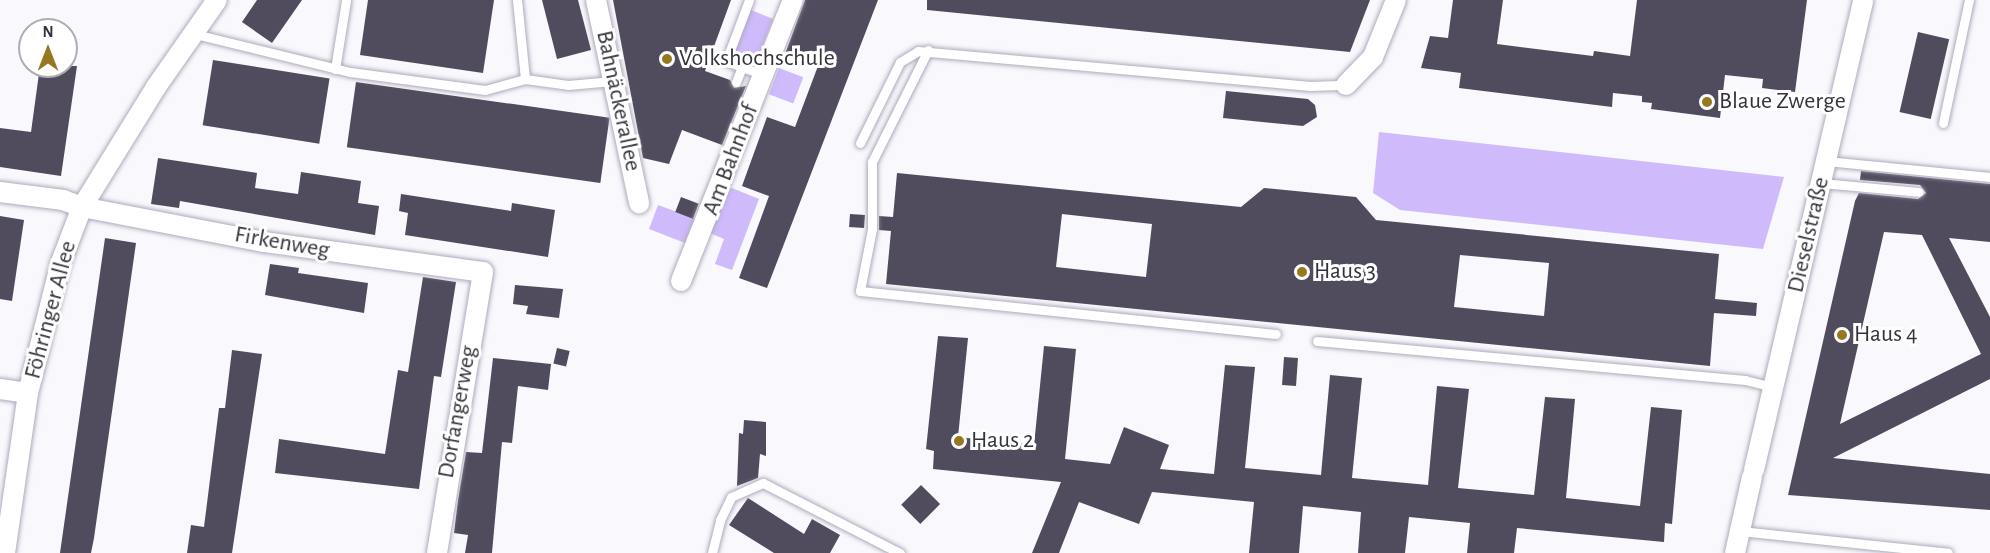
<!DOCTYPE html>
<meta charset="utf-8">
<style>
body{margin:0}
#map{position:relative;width:1990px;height:553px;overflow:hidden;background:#f9f8fc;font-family:"Alegreya Sans",sans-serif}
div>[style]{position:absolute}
.green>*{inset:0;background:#cfbafc;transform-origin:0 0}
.building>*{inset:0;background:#514c5d;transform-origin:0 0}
.roads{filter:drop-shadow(0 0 2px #afaabd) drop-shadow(0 0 2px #afaabd)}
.lane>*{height:9px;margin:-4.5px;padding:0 4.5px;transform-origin:4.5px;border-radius:4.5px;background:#fff}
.street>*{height:20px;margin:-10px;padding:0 10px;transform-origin:10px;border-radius:10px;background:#fff}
.dots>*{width:16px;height:16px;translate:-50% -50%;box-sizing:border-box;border:3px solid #fff;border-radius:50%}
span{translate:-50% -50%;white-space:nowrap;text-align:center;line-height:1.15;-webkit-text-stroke:6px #fff;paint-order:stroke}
.poi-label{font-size:24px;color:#34323a}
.left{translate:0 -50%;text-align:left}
.street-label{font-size:24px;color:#34323a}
.north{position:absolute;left:18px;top:18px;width:60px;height:60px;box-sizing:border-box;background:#fff;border:2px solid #aeadb0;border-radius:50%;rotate:0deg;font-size:16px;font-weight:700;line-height:24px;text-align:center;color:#34323a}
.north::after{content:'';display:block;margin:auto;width:21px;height:27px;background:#967820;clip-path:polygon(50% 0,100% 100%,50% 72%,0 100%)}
</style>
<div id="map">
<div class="green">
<div style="left:751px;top:10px;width:24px;height:45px;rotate:22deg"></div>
<div style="left:779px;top:68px;width:26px;height:28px;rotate:21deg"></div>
<div style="clip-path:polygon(1379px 132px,1784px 177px,1763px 249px,1400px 210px,1373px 193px)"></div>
<div style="clip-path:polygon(727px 186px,759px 199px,732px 270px,715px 264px,724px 239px,710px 233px)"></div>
<div style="clip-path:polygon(658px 205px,699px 220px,697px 227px,691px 226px,685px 243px,649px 229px)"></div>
</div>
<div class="building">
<div style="clip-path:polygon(257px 0,302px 0,272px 43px,242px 22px)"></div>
<div style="clip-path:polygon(368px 0,494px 0,483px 73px,360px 55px)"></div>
<div style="clip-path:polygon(542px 0,578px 0,591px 50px,557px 59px)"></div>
<div style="clip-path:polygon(613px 0,731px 0,705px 71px,730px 80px,734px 88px,746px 86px,722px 145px,682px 130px,669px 164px,643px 158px)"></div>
<div style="clip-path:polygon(805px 0,878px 0,767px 288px,739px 278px,769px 196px,742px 186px,767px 117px,795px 127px,818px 66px,785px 54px)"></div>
<div style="clip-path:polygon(927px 0,1370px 0,1350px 52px,927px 10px)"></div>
<div style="clip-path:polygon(1453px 0,1503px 0,1497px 44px,1593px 56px,1594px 51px,1630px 56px,1637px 0,1807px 0,1795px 92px,1762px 88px,1763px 79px,1725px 75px,1720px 118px,1651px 109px,1652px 103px,1642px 102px,1642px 96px,1613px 93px,1612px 107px,1459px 88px,1461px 73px,1421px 68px,1430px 36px,1448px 38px)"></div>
<div style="left:1918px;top:32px;width:32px;height:82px;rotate:13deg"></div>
<div style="left:213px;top:60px;width:118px;height:66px;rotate:9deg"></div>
<div style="clip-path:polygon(40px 66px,77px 66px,61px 176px,0 167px,0 128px,31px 132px)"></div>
<div style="left:356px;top:82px;width:256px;height:66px;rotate:8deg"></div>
<div style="clip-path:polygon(1226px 91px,1308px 99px,1315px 105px,1317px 117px,1303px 126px,1223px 118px)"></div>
<div style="clip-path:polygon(158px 158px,257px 173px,255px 188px,298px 194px,301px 172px,361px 181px,358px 203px,379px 206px,375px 235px,180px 201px,179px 208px,151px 204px)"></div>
<div style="clip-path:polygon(evenodd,1861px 171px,1990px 184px,1990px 242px,1949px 238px,1990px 317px,1990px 379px,1833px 458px,1990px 474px,1990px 510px,1788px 495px,1855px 201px,1859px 193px,1918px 199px,1926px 193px,1920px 185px,1860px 180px,1861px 171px,1884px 232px,1922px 235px,1981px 354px,1840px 424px,1884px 232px)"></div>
<div style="clip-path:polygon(evenodd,897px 173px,1241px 207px,1264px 188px,1356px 197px,1376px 220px,1719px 254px,1715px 299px,1757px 303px,1756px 316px,1714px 313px,1710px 366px,886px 284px,891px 231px,879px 230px,879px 216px,893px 217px,897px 173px,1062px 214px,1152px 224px,1146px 277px,1056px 267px,1062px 214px,897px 173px,1460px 255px,1549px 263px,1544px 316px,1454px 307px,1460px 255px)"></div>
<div style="clip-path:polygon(401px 194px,511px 211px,512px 203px,555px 210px,548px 257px,405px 235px,408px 213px,399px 211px)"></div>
<div style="left:681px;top:197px;width:19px;height:16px;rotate:21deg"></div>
<div style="left:850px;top:214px;width:15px;height:13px;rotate:4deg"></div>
<div style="clip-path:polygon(0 216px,24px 220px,12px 301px,0 299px)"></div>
<div style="clip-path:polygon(105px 238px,136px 243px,94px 538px,91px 553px,60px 553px)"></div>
<div style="clip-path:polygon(270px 264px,299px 268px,298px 273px,368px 283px,364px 313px,265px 295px)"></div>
<div style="clip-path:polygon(423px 277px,456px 282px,441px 377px,434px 376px,419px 489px,275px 473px,279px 439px,385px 454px,398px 370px,408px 372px)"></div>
<div style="clip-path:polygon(515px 285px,563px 289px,559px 318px,526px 314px,528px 306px,513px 304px)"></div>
<div style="clip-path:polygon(938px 336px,968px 338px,958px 437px,1034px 445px,1044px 346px,1076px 349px,1065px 459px,1110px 464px,1124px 427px,1169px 445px,1160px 469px,1214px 474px,1225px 365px,1255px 367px,1245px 468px,1321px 475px,1330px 375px,1362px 378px,1352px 478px,1428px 485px,1437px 386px,1469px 389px,1458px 488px,1534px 495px,1545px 397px,1575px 399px,1566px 498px,1640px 506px,1651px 407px,1682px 410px,1672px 524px,1665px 523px,1664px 542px,1517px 528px,1514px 553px,1467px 553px,1470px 523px,1409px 517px,1405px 553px,1358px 553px,1361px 512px,1303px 506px,1299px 553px,1249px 553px,1254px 502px,1152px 492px,1139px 524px,1079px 502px,1059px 553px,1032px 553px,1061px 482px,933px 469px,934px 451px,926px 449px)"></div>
<div style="left:557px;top:348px;width:13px;height:16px;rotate:13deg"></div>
<div style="clip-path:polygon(232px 350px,262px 354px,232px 553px,187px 553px,191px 525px,204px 527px,219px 408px,225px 408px)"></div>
<div style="left:1284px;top:357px;width:14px;height:28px;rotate:4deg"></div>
<div style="clip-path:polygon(493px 358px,551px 364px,548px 390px,518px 386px,512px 443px,502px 442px,492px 553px,465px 553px,468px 535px,454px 533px,458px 500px,466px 452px,482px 453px)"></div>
<div style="clip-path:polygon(744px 420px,766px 422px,766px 456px,760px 454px,758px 478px,737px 486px,739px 433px,743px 434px)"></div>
<div style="left:921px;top:485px;width:27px;height:28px;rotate:45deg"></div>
<div style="clip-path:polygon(748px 498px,804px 534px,812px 519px,840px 535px,830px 553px,774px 553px,729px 525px)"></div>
</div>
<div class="roads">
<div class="lane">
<div style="left:517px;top:0;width:79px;rotate:84.2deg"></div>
<div style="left:195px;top:34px;width:160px;rotate:13.8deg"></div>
<div style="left:350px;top:72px;width:136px;rotate:7.6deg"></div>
<div style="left:485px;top:90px;width:41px;rotate:-15.4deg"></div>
<div style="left:525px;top:79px;width:43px;rotate:7.9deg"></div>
<div style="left:568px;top:85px;width:45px;rotate:-5.1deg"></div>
<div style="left:928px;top:50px;width:125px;rotate:116.6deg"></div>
<div style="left:872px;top:162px;width:67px;rotate:90deg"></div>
<div style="left:872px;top:229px;width:63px;rotate:101deg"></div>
<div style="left:860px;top:291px;width:418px;rotate:5.9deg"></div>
<div style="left:742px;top:67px;width:17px;rotate:-159deg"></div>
<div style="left:726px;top:61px;width:65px;rotate:-69.3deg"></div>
<div style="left:335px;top:69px;width:70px;rotate:-80.9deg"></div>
<div style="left:736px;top:82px;width:16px;rotate:-68deg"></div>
<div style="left:742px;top:67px;width:23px;rotate:20deg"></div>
<div style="left:1943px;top:123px;width:126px;rotate:-78.1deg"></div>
<div style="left:860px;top:143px;width:90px;rotate:-63.7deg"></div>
<div style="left:900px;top:62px;width:21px;rotate:-31deg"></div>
<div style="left:918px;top:51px;width:394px;rotate:5.1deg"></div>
<div style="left:1310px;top:86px;width:36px;rotate:-2deg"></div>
<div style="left:1826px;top:161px;width:165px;rotate:5.6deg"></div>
<div style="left:1821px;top:183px;width:98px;rotate:5.2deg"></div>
<div style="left:1317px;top:341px;width:430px;rotate:5.2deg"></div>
<div style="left:1745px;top:380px;width:30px;rotate:14deg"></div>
<div style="left:1740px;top:531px;width:209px;rotate:6deg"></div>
<div style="left:712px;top:553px;width:34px;rotate:-76deg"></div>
<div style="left:720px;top:520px;width:25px;rotate:-64deg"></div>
<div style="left:731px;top:497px;width:35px;rotate:-24deg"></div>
<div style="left:763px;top:483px;width:154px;rotate:27.1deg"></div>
</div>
<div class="street">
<div style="left:596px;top:0;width:208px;rotate:78deg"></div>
<div style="left:1346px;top:85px;width:39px;rotate:-46deg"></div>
<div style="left:1373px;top:57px;width:61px;rotate:-68deg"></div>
<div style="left:0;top:192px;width:64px;rotate:7.2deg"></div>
<div style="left:63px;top:200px;width:20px;rotate:20deg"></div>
<div style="left:82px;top:207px;width:185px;rotate:10.9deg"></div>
<div style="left:264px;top:242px;width:221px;rotate:7.8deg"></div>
<div style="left:483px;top:272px;width:285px;rotate:99.3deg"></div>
<div style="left:681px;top:281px;width:302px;rotate:-68.3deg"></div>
<div style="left:0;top:389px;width:28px;rotate:8deg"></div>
<div style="left:1754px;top:470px;width:482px;rotate:-76.9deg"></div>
<div style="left:5px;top:553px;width:162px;rotate:-81.8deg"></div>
<div style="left:28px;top:393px;width:135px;rotate:-75.9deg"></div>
<div style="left:61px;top:262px;width:59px;rotate:-69.1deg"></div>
<div style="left:82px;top:207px;width:141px;rotate:-58.3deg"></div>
<div style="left:156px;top:87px;width:106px;rotate:-55deg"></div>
<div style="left:1735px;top:553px;width:78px;rotate:-77.4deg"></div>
</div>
</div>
<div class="dots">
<div style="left:667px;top:59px;background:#967820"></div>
<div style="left:1707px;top:102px;background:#967820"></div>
<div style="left:1302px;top:272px;background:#967820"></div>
<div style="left:1842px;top:335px;background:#967820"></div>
<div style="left:959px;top:441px;background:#967820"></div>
</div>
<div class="poi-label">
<span class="left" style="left:679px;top:59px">Volkshochschule</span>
<span class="left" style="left:1719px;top:102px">Blaue Zwerge</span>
<span class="left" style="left:1314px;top:272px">Haus 3</span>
<span class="left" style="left:1854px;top:335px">Haus 4</span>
<span class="left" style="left:971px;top:441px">Haus 2</span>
</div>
<div class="street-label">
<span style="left:618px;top:101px;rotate:78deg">Bahnäckerallee</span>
<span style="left:731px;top:160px;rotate:-69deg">Am Bahnhof</span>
<span style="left:1809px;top:235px;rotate:-77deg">Dieselstraße</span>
<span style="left:282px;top:243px;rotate:10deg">Firkenweg</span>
<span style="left:51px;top:310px;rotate:-75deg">Föhringer Allee</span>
<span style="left:458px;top:412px;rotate:-80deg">Dorfangerweg</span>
</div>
<div class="north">N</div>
</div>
